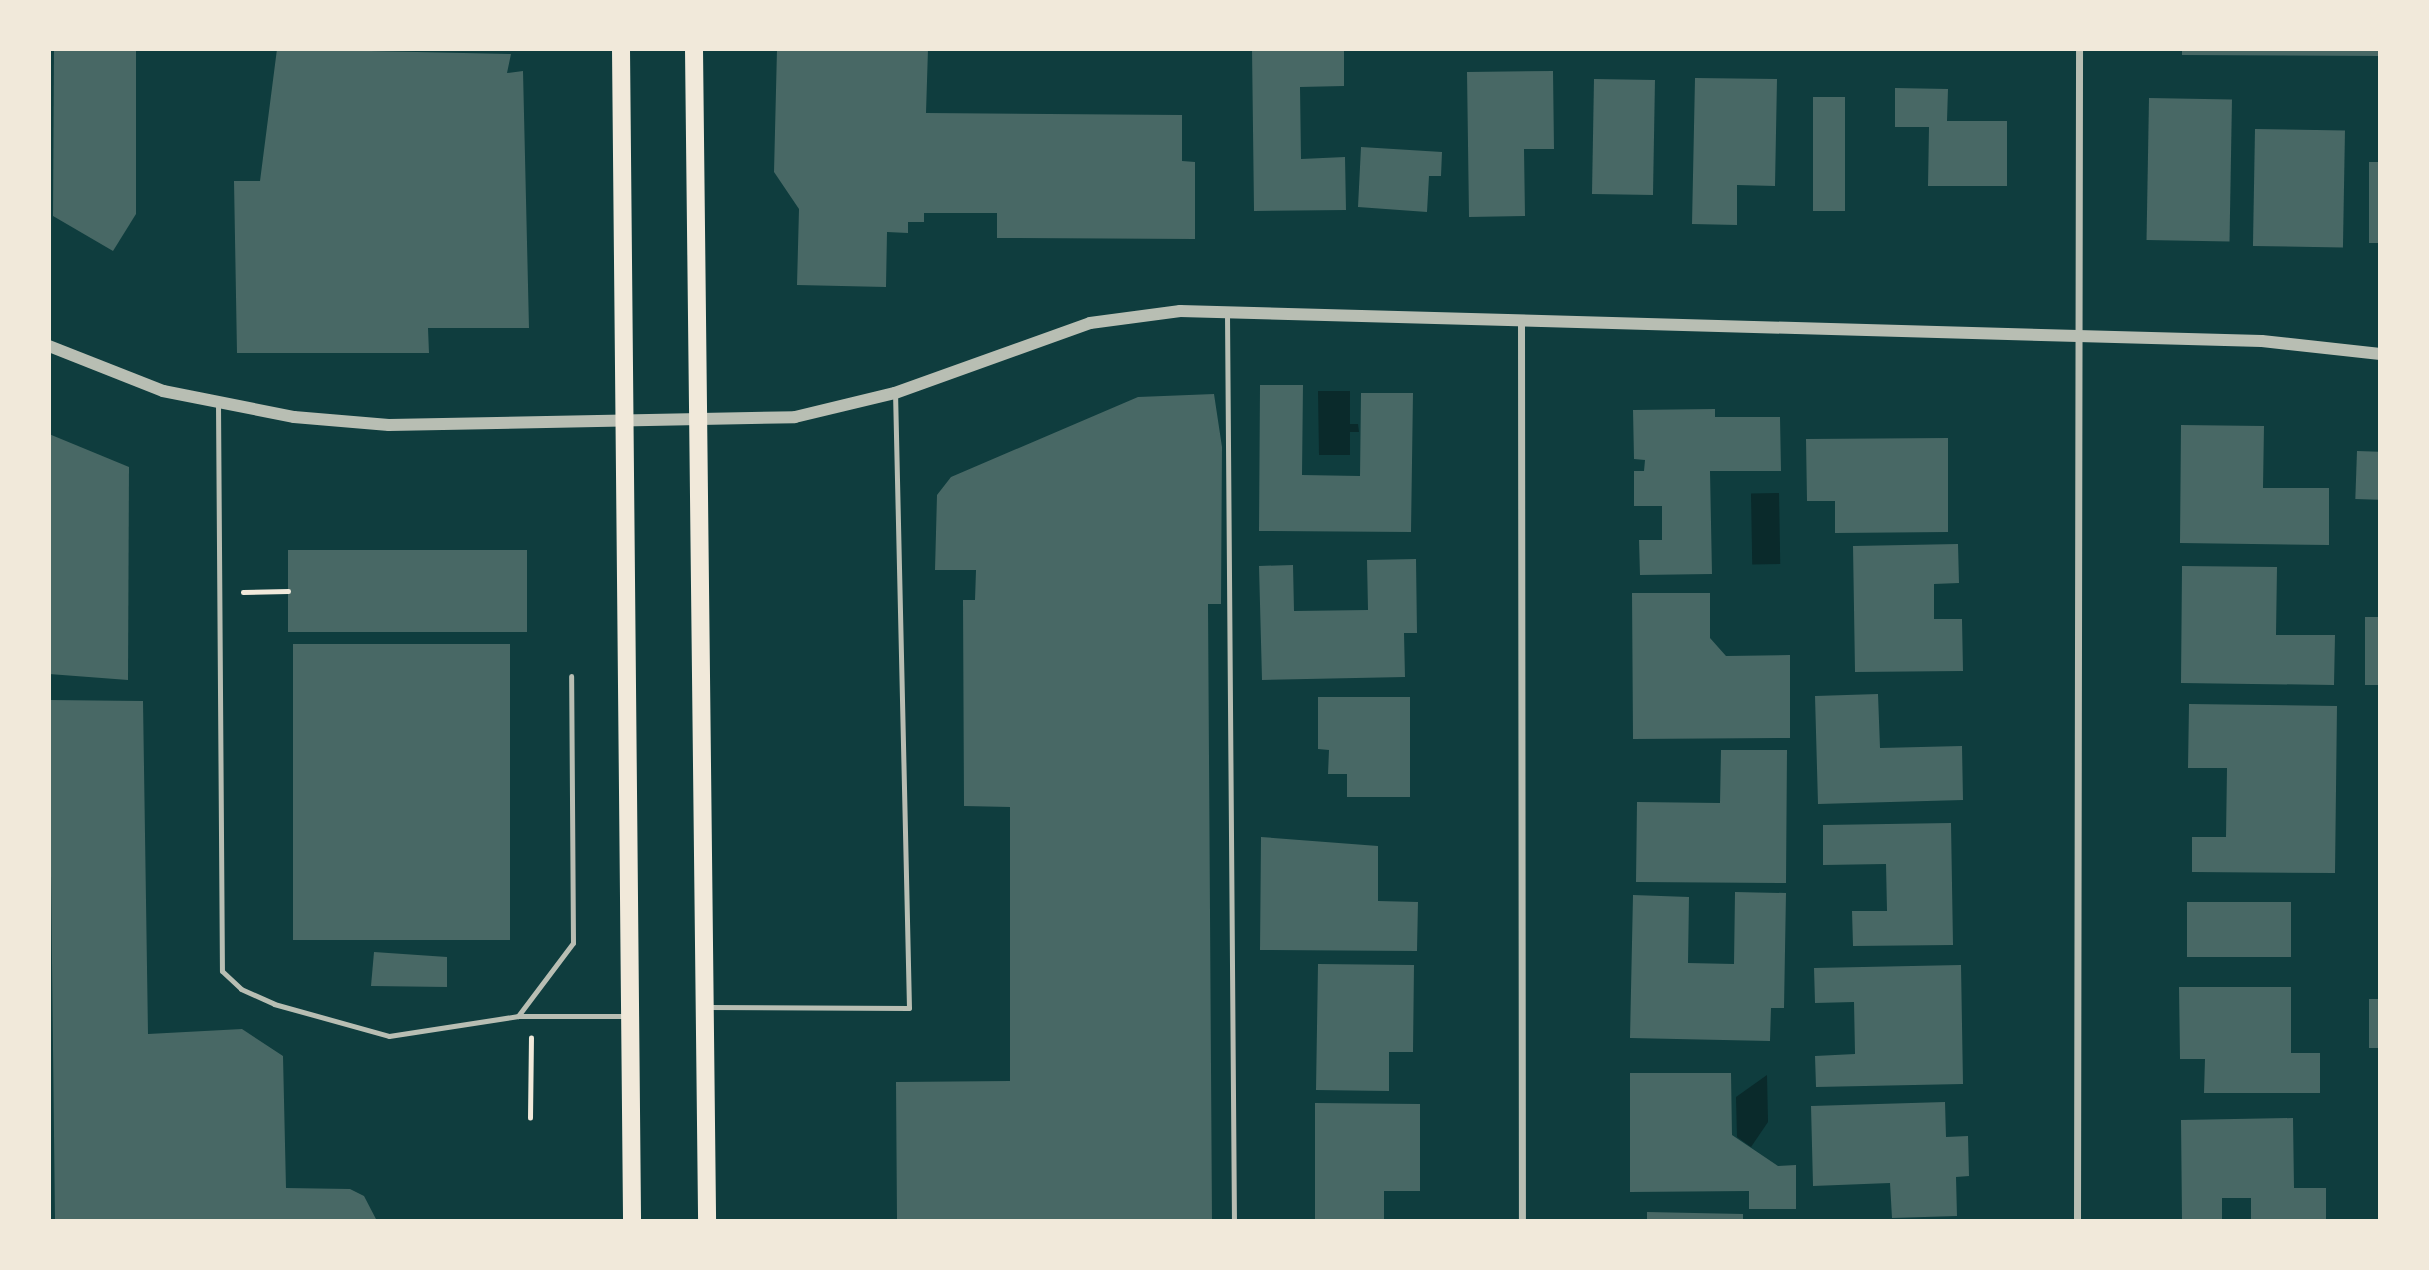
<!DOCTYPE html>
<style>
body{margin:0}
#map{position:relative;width:2429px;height:1270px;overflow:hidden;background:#0f3d3e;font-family:Cabin,sans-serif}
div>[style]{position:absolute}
.water>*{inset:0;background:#0a2a2b;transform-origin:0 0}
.building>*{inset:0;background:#486865;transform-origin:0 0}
.path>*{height:4.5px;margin:-2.25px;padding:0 2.25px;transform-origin:2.25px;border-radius:2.25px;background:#f1e9da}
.service>*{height:5px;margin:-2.5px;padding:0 2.5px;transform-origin:2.5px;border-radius:2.5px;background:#b8beb3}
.minor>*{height:7px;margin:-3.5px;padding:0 3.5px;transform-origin:3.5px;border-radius:3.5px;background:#b8beb3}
.tertiary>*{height:12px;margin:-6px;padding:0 6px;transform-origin:6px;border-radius:6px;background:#b8beb3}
.primary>*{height:18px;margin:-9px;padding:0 9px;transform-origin:9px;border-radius:9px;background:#f1e9da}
span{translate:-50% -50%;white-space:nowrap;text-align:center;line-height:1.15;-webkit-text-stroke:5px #f1e9da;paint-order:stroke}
.frame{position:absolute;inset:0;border:51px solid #f1e9da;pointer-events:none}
</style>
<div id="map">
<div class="water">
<div style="clip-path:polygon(1318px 391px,1350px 391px,1350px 424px,1358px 424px,1359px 432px,1350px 432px,1350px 455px,1319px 455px)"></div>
<div style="left:1779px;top:493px;width:71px;height:28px;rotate:89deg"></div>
<div style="clip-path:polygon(1767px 1075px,1768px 1122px,1751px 1147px,1737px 1137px,1736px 1097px)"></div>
</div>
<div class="building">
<div style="clip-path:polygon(54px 49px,136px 49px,136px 214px,113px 251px,53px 216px)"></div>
<div style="clip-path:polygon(277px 49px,511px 54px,507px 73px,523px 71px,529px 328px,428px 328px,429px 353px,237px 353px,234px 181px,260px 181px)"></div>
<div style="clip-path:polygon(777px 49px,928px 49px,926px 113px,1182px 115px,1182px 161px,1195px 162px,1195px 239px,997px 238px,997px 213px,924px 213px,924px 222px,908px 222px,908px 233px,887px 232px,886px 287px,797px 285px,799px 209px,774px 172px)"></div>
<div style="clip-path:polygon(1252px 49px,1344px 49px,1344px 86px,1300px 87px,1301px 159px,1345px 157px,1346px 210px,1254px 211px)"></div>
<div style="clip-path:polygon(2182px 49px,2380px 49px,2380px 56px,2182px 55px)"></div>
<div style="clip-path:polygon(1553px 71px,1554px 149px,1524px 149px,1525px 216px,1469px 217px,1467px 72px)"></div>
<div style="clip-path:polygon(1695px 78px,1777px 79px,1775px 186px,1737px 185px,1737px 225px,1692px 224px)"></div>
<div style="left:1594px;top:79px;width:61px;height:115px;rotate:1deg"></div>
<div style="clip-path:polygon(1895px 88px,1948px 89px,1947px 121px,2007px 121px,2007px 186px,1928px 186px,1929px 127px,1895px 127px)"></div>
<div style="left:1813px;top:97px;width:32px;height:114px"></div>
<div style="left:2149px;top:98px;width:83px;height:142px;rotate:1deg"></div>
<div style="left:2255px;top:129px;width:90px;height:117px;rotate:1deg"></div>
<div style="clip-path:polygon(1361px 147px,1442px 152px,1441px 176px,1429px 176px,1427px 212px,1358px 207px)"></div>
<div style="left:2369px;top:162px;width:11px;height:81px"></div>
<div style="clip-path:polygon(1260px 385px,1303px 385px,1302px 475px,1360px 476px,1361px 393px,1413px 393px,1411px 532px,1259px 531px)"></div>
<div style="clip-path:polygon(1214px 394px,1222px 447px,1221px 604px,1208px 604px,1212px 1221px,897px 1221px,896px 1082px,1010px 1081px,1010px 807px,964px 806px,963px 600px,975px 600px,976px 570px,935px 570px,937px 495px,951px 477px,1138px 397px)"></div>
<div style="clip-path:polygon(1715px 409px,1715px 417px,1780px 417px,1781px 471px,1710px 471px,1712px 574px,1640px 575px,1639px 540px,1662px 540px,1662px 506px,1634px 506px,1634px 471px,1644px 471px,1645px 460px,1634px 459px,1633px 410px)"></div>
<div style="clip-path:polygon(2181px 425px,2264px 426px,2263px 488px,2329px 488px,2329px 545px,2180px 543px)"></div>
<div style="clip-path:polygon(49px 434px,129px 467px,128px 680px,49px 674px)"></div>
<div style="clip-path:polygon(1948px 438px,1948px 532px,1835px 533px,1835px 501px,1807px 501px,1806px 439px)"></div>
<div style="left:2357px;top:451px;width:23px;height:48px;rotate:2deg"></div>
<div style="clip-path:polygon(1958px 544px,1959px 583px,1934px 584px,1934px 619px,1962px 619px,1963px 671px,1855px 672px,1853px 546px)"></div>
<div style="left:288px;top:550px;width:239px;height:82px"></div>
<div style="clip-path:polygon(1416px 559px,1417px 633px,1404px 633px,1405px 677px,1262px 680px,1259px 566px,1293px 565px,1294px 611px,1368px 610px,1367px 560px)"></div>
<div style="clip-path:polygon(2182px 566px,2277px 567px,2276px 635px,2335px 635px,2334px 685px,2181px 683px)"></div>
<div style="clip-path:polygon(1632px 593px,1710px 593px,1710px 638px,1726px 656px,1790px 655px,1790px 738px,1633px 739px)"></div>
<div style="left:2365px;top:617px;width:15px;height:68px"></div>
<div style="left:510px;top:644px;width:296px;height:217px;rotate:90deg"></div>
<div style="clip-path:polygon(1878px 694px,1880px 748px,1962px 746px,1963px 800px,1818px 804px,1815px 696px)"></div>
<div style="clip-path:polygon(1318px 697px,1410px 697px,1410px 797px,1347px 797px,1347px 774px,1328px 774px,1329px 750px,1318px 749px)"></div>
<div style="clip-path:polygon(49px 700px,143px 701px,148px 1034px,242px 1029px,283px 1056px,286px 1188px,350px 1189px,364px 1196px,377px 1221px,55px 1221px)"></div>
<div style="clip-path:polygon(2189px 704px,2337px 706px,2335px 873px,2192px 872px,2192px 837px,2226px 837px,2227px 768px,2188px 768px)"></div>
<div style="clip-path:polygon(1721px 750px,1787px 750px,1786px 883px,1636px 882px,1637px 802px,1720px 803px)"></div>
<div style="clip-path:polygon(1951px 823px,1953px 945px,1853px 946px,1852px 911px,1887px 911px,1886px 864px,1823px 865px,1823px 825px)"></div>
<div style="clip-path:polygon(1261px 837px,1378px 846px,1378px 901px,1418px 902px,1417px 951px,1260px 950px)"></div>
<div style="clip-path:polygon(1735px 892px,1786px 893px,1784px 1008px,1771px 1008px,1770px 1041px,1630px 1038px,1633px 895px,1689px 897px,1688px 963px,1734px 964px)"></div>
<div style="left:2187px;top:902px;width:104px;height:55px"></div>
<div style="clip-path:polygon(374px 952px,447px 957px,447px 987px,371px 986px)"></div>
<div style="clip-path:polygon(1318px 964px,1414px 965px,1413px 1052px,1389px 1052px,1389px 1091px,1316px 1090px)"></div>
<div style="clip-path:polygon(1961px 965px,1963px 1084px,1816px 1087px,1815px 1056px,1855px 1054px,1854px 1002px,1815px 1003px,1814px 968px)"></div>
<div style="clip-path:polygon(2179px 987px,2291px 987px,2291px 1053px,2320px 1053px,2320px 1093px,2204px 1093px,2205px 1059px,2180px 1059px)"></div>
<div style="left:2369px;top:999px;width:11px;height:49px"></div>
<div style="clip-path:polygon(1630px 1073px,1731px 1073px,1732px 1135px,1778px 1166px,1796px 1165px,1796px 1209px,1749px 1209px,1749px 1191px,1630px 1192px)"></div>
<div style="clip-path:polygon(1945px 1102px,1946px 1137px,1968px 1136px,1969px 1176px,1956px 1177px,1957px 1216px,1892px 1218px,1890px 1183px,1813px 1186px,1811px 1106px)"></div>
<div style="clip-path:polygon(1315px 1103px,1420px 1104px,1420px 1191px,1384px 1191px,1384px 1221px,1315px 1221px)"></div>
<div style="clip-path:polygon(2293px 1118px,2294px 1188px,2326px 1188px,2326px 1221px,2251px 1221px,2251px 1198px,2222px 1198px,2222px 1221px,2182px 1221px,2181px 1120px)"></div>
<div style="clip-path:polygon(1647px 1212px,1743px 1214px,1743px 1221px,1647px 1221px)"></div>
</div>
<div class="path">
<div style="left:243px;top:592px;width:45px;rotate:-1.3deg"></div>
<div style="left:530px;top:1118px;width:80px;rotate:-89.3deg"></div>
</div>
<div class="service">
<div style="left:1227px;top:314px;width:907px;rotate:89.56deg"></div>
<div style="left:218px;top:404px;width:567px;rotate:89.6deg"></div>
<div style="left:222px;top:971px;width:26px;rotate:43deg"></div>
<div style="left:241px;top:989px;width:36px;rotate:24deg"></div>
<div style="left:274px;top:1004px;width:119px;rotate:15.5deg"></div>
<div style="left:389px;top:1036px;width:131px;rotate:-8.8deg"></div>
<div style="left:518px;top:1016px;width:107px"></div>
<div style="left:707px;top:1007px;width:202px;rotate:0.3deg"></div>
<div style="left:909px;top:1008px;width:615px;rotate:-91.3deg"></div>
<div style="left:518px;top:1016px;width:91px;rotate:-53deg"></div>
<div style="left:573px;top:943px;width:267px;rotate:-90.4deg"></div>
</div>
<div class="minor">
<div style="left:1521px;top:323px;width:898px;rotate:89.94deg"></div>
<div style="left:2077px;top:1221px;width:1172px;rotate:-89.9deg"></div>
</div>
<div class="tertiary">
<div style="left:49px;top:346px;width:123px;rotate:21.5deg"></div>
<div style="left:163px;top:391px;width:134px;rotate:11.2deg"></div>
<div style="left:294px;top:417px;width:95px;rotate:4.8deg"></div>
<div style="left:389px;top:425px;width:406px;rotate:-1.1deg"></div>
<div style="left:795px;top:417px;width:103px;rotate:-13.5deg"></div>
<div style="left:895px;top:393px;width:207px;rotate:-19.7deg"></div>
<div style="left:1090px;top:323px;width:91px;rotate:-7.6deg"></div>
<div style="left:1180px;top:311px;width:1082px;rotate:1.59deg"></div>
<div style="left:2262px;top:341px;width:119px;rotate:6.3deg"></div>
</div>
<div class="primary">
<div style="left:621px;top:49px;width:1172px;rotate:89.46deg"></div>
<div style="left:694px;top:49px;width:1172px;rotate:89.36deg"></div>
</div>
<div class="frame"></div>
</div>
